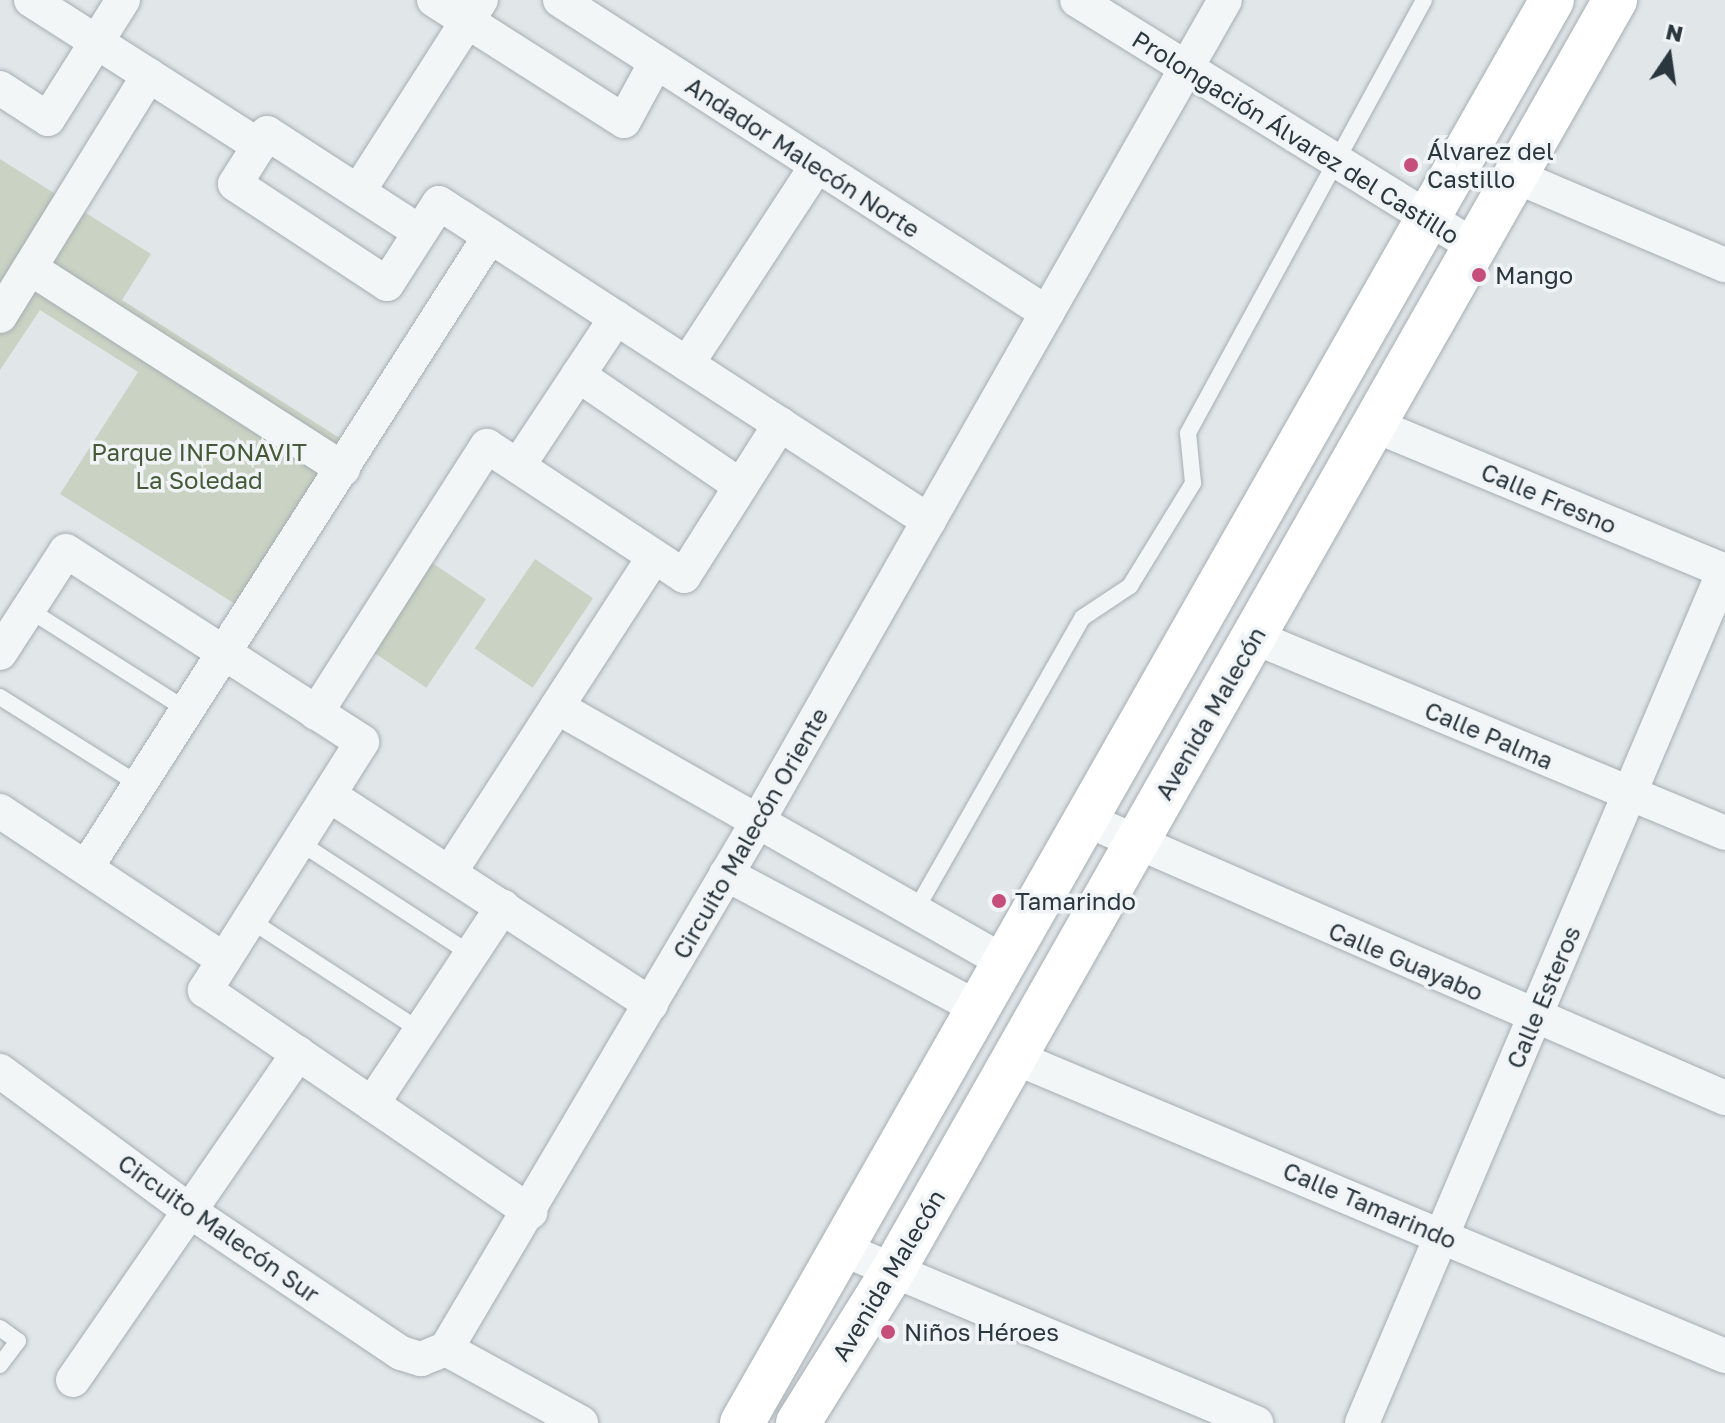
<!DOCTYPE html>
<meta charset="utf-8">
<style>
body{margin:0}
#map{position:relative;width:1725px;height:1423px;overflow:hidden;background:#e1e6e9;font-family:"Golos Text",sans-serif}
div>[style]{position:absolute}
.green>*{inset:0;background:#cad2c3;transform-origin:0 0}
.roads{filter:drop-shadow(0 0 2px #a6aeb3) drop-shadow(0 0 2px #a6aeb3)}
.lane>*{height:16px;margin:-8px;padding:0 8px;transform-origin:8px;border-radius:8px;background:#f3f6f7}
.street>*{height:34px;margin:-17px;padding:0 17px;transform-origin:17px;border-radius:17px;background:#f3f6f7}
.secondary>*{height:44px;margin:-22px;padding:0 22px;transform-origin:22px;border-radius:22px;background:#fff}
.dots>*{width:22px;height:22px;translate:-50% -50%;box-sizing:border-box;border:4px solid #f0f4f6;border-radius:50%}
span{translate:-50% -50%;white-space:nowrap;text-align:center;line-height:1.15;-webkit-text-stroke:7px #f0f4f6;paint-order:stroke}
.street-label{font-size:24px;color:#2a373f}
.poi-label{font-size:24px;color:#2a373f}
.left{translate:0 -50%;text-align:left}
.park-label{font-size:24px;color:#465a39}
.north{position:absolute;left:1629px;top:16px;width:80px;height:80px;-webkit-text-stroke:6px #f0f4f6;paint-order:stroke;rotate:13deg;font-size:22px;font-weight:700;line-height:32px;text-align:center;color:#2a373f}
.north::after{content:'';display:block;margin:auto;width:28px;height:36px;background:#2a373f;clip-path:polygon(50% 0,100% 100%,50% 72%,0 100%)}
</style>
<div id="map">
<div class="green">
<div style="clip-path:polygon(0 159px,151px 254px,122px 300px,346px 442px,240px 607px,60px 494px,138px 372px,40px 310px,0 370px)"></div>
<div style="left:535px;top:559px;width:70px;height:108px;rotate:34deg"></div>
<div style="left:428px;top:560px;width:70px;height:107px;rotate:34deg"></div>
</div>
<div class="roads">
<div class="lane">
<div style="left:28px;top:609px;width:190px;rotate:32.5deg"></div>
<div style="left:0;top:697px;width:165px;rotate:32.2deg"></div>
<div style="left:299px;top:842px;width:205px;rotate:33.1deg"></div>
<div style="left:914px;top:913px;width:339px;rotate:-60.3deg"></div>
<div style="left:1082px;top:618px;width:58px;rotate:-33.7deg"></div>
<div style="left:1130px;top:586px;width:121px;rotate:-58.5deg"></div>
<div style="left:1193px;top:483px;width:50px;rotate:-95.7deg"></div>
<div style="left:1188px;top:433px;width:493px;rotate:-61.4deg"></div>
<div style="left:250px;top:920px;width:204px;rotate:33deg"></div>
<div style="left:0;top:1328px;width:22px;rotate:36deg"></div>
<div style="left:18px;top:1341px;width:30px;rotate:127deg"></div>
</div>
<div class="street">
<div style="left:31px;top:0;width:271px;rotate:32.6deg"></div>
<div style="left:434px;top:0;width:225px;rotate:32.5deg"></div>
<div style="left:624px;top:121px;width:67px;rotate:-61.5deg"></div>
<div style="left:560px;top:0;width:579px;rotate:32.73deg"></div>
<div style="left:1077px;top:0;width:469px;rotate:31.8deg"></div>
<div style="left:0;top:88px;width:57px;rotate:32.9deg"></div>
<div style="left:48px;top:119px;width:141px;rotate:-57.8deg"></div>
<div style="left:1515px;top:176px;width:228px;rotate:23deg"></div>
<div style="left:358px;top:192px;width:228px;rotate:-57.4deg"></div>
<div style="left:420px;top:232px;width:182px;rotate:-147.1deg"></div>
<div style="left:267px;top:133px;width:60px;rotate:122.1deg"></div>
<div style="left:235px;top:184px;width:182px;rotate:33.3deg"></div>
<div style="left:387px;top:284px;width:96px;rotate:-57.3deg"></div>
<div style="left:439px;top:203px;width:584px;rotate:32.98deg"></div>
<div style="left:30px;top:268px;width:372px;rotate:32.7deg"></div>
<div style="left:0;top:316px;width:283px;rotate:-58.3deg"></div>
<div style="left:687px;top:364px;width:238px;rotate:-56.8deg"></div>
<div style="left:578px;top:375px;width:197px;rotate:34.3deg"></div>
<div style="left:1374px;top:425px;width:380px;rotate:22.6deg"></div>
<div style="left:518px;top:466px;width:178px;rotate:-56.5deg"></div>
<div style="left:1254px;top:637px;width:510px;rotate:22.59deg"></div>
<div style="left:0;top:653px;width:121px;rotate:-57.1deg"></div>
<div style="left:66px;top:551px;width:352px;rotate:32.8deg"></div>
<div style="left:362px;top:742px;width:294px;rotate:122.3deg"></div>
<div style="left:205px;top:990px;width:394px;rotate:34.3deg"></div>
<div style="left:557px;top:707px;width:519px;rotate:29.68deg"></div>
<div style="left:316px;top:713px;width:317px;rotate:-57.4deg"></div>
<div style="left:487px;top:446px;width:236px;rotate:33.4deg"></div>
<div style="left:684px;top:576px;width:180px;rotate:-57.7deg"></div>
<div style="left:329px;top:795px;width:384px;rotate:33deg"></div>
<div style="left:0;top:811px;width:269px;rotate:33.6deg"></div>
<div style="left:1089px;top:821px;width:694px;rotate:23.53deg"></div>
<div style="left:86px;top:868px;width:750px;rotate:-57.41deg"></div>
<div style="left:450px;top:872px;width:375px;rotate:-57.1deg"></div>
<div style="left:726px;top:874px;width:290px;rotate:28deg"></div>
<div style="left:1014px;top:1057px;width:771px;rotate:22.81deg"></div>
<div style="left:0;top:1071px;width:237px;rotate:36.4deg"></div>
<div style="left:191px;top:1212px;width:253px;rotate:33.9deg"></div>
<div style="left:401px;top:1353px;width:21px;rotate:17deg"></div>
<div style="left:421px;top:1359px;width:27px;rotate:-22deg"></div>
<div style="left:372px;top:1104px;width:237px;rotate:-56.5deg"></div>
<div style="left:847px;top:1251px;width:444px;rotate:22.8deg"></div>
<div style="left:446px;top:1349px;width:607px;rotate:-59.42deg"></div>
<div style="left:755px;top:826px;width:950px;rotate:-60.36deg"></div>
<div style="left:446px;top:1349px;width:154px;rotate:28.7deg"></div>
<div style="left:73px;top:1380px;width:397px;rotate:-55.4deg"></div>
<div style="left:1362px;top:1423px;width:926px;rotate:-66.98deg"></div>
</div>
<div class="secondary">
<div style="left:742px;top:1423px;width:1637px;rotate:-60.35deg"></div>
<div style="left:798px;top:1423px;width:179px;rotate:-58deg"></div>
<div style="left:893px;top:1271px;width:1462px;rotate:-60.4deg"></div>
</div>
</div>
<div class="dots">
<div style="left:1411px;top:165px;background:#c64e7a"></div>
<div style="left:1479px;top:275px;background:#c64e7a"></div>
<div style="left:999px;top:901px;background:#c64e7a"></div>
<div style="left:888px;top:1332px;background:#c64e7a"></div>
</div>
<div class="street-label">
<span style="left:1296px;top:137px;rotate:32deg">Prolongación Álvarez del Castillo</span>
<span style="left:803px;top:157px;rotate:33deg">Andador Malecón Norte</span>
<span style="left:1549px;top:498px;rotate:23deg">Calle Fresno</span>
<span style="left:1210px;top:713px;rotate:-60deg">Avenida Malecón</span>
<span style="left:1489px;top:735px;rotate:23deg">Calle Palma</span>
<span style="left:750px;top:833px;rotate:-60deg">Circuito Malecón Oriente</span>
<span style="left:1406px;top:961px;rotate:23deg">Calle Guayabo</span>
<span style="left:1543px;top:997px;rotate:-67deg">Calle Esteros</span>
<span style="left:1370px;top:1205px;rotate:23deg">Calle Tamarindo</span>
<span style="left:219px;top:1228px;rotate:35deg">Circuito Malecón Sur</span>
<span style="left:888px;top:1275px;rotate:-59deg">Avenida Malecón</span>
</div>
<div class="poi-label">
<span class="left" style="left:1427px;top:165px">Álvarez del<br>Castillo</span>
<span class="left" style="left:1495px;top:275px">Mango</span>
<span class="left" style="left:1015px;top:901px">Tamarindo</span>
<span class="left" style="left:904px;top:1332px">Niños Héroes</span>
</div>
<div class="park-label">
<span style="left:199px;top:466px">Parque INFONAVIT<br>La Soledad</span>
</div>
<div class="north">N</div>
</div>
